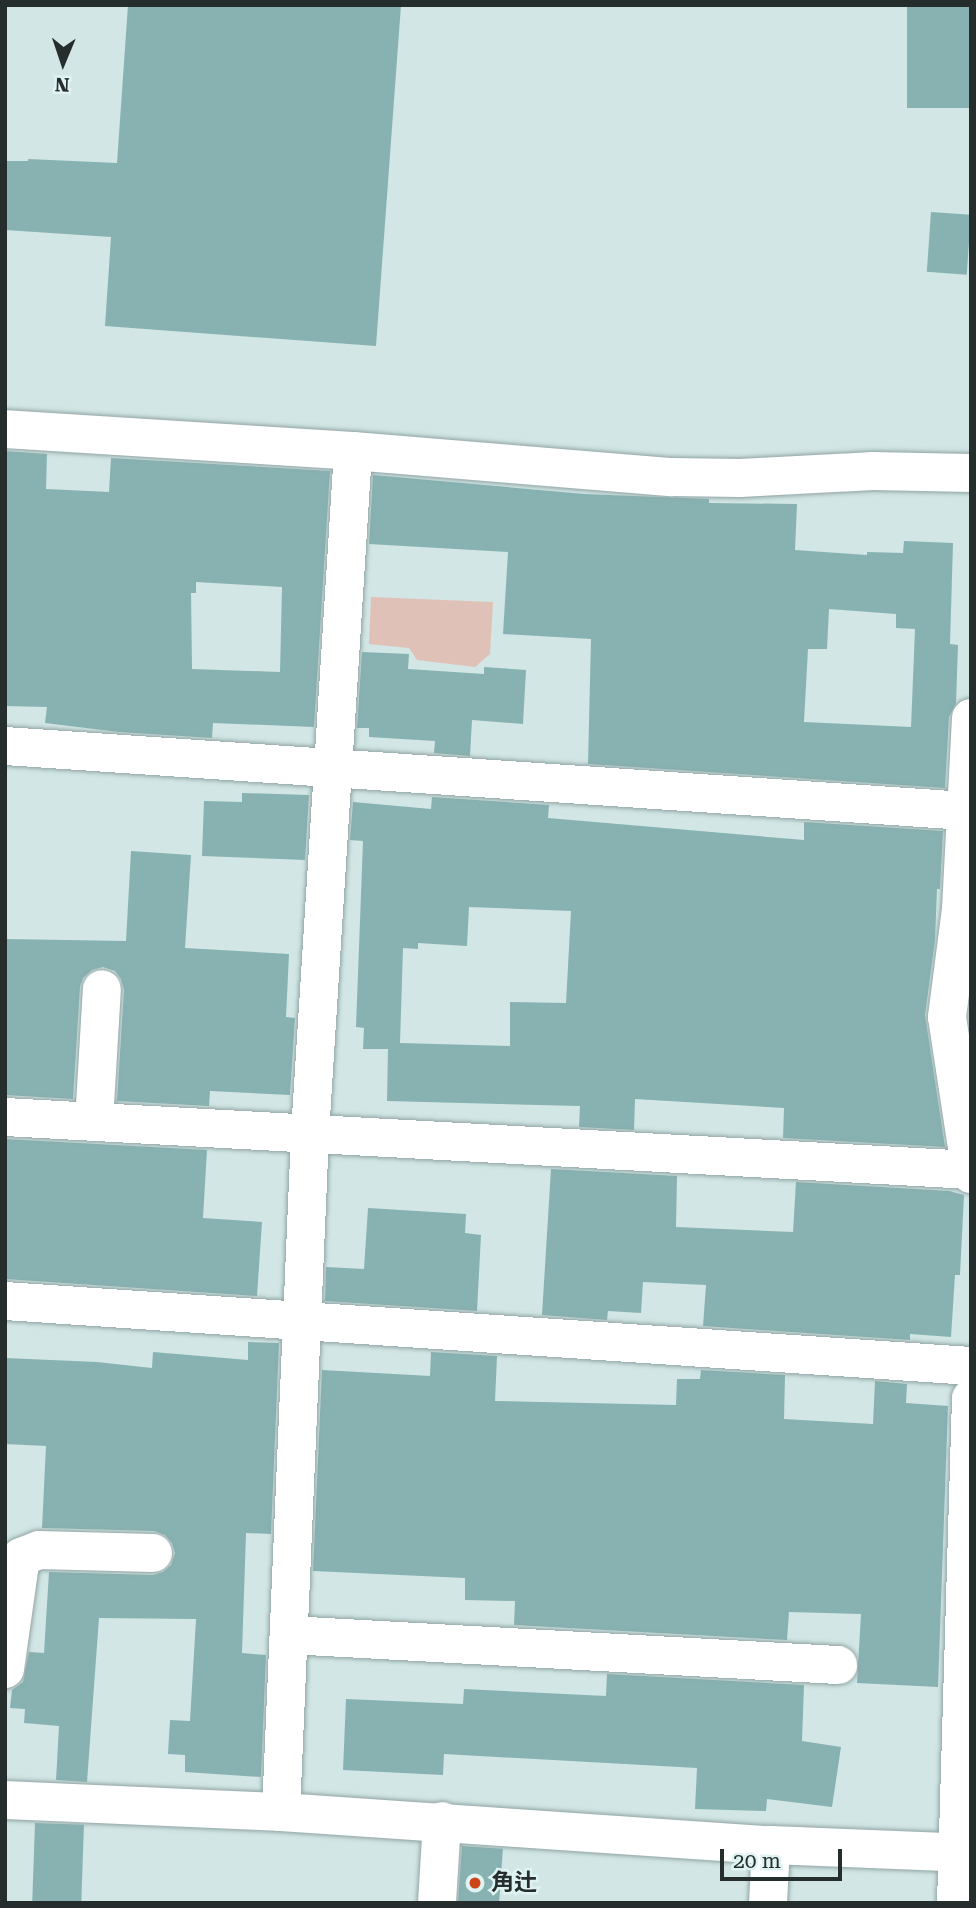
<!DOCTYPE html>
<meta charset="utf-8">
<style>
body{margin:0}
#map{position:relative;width:976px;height:1908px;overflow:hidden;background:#d1e6e5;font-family:"Roboto Serif","Noto Sans JP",serif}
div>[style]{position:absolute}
.green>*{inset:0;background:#e0c1b7}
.building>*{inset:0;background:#87b2b1;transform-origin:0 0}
.roads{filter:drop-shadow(0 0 2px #91a4a4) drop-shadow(0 0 2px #91a4a4)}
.minor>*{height:38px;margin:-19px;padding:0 19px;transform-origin:19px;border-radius:19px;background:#fff}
.dots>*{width:19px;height:19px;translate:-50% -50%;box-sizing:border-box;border:4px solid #def3f2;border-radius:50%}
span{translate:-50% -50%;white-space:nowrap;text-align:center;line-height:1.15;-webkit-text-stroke:5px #def3f2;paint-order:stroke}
.poi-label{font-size:23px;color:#252d2d;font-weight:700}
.left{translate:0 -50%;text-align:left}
.frame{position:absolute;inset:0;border:7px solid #252d2d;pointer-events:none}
.north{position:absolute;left:28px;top:28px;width:70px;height:70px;-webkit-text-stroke:5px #def3f2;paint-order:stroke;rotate:182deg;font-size:19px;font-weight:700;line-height:28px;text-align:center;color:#252d2d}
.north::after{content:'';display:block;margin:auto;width:24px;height:32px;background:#252d2d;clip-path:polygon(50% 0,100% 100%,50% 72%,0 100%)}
.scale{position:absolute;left:720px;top:1849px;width:122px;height:32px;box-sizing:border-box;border:4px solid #252d2d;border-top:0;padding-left:9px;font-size:21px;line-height:24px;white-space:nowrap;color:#252d2d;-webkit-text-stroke:5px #def3f2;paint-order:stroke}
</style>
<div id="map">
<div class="green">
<div style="clip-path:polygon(371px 597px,493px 602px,490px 654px,475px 667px,417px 660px,409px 648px,369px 644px)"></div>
</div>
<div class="building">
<div style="clip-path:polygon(128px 5px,401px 5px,376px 346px,105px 326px,111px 237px,5px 230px,5px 161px,28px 161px,28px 159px,117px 163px)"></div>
<div style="left:907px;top:5px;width:64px;height:103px"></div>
<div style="left:931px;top:212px;width:40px;height:60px;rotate:4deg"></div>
<div style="clip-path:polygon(evenodd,5px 451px,47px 454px,46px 489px,109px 492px,111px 458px,330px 471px,314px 727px,213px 723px,212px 738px,119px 732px,45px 723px,47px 707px,5px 706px,5px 451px,196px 582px,282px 587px,280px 672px,192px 669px,191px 593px,196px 593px,196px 582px)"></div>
<div style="clip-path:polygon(evenodd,373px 475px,584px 494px,709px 499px,709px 503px,797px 504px,795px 550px,867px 555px,867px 552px,903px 553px,904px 541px,953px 543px,950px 644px,958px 645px,956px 703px,949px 717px,945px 788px,588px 764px,591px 639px,503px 634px,508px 552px,369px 544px,373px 475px,829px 609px,896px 614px,896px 628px,915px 629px,911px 727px,804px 722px,808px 649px,827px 649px,829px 609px)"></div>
<div style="clip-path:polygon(362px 652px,409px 654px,408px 669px,484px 674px,484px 667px,526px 670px,523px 724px,472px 720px,470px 756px,434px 753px,435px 741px,369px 737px,369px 728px,357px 728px)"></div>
<div style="clip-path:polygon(242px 793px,309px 795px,305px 860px,202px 856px,204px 801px,242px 802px)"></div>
<div style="clip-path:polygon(evenodd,432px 797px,549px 805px,548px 818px,804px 840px,804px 822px,943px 831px,940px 889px,937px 889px,935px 940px,925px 1015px,945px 1147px,783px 1138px,784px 1108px,635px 1099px,634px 1130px,579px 1127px,580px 1106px,387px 1101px,388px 1049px,363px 1049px,364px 1028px,356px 1027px,363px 841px,350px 840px,353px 802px,431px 809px,432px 797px,469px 907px,571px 911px,566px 1003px,510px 1002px,510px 1046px,400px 1043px,403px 948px,418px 949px,418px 943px,467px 946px,469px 907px)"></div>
<div style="clip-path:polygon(131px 851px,191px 855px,185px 948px,289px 954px,286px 1017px,295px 1018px,290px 1095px,210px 1091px,209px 1106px,117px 1101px,124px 990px,121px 979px,115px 971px,103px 967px,92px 970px,83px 978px,80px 987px,73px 1099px,5px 1095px,5px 939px,126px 941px)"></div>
<div style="clip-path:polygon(5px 1139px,207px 1150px,203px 1218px,262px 1222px,257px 1296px,5px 1279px)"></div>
<div style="clip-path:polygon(551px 1169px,677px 1176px,676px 1227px,793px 1232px,796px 1182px,949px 1191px,964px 1195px,960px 1275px,955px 1275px,951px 1337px,910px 1334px,910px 1340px,703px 1326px,706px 1285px,643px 1282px,641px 1313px,608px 1311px,607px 1320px,542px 1315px)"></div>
<div style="clip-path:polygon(368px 1208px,466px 1214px,465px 1233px,481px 1235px,477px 1311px,325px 1301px,326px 1267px,364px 1269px)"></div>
<div style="clip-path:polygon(248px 1342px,279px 1343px,271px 1534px,246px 1533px,242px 1653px,266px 1655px,261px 1777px,185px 1772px,185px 1755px,168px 1754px,170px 1720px,190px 1721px,196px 1619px,99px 1618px,87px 1782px,56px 1780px,59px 1726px,24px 1723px,25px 1709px,10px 1708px,12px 1690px,23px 1682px,29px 1652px,44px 1653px,49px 1572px,153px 1575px,163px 1572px,171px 1565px,175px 1553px,172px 1543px,165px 1535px,154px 1531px,42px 1528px,46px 1446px,5px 1444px,5px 1358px,97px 1362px,152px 1368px,153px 1352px,248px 1360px)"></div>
<div style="clip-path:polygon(431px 1352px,497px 1356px,495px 1401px,676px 1405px,677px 1379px,700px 1379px,701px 1370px,785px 1375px,784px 1419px,873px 1424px,875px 1381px,907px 1384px,906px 1403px,948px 1406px,938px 1687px,857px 1683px,861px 1614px,789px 1612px,787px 1640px,514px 1625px,515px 1601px,465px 1600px,465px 1578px,313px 1571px,322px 1370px,430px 1376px)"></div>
<div style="clip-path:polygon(607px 1674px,804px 1685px,802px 1741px,841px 1747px,832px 1807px,767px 1799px,766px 1811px,695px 1809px,697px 1768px,444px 1754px,443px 1775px,343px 1770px,346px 1699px,463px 1704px,464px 1689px,606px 1696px)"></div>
<div style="left:35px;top:1823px;width:49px;height:80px;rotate:2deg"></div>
<div style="left:462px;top:1846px;width:41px;height:57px;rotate:4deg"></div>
</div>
<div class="roads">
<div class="minor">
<div style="left:5px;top:429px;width:349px;rotate:3.6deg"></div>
<div style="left:353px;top:451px;width:320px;rotate:4.7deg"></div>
<div style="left:672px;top:477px;width:68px;rotate:0.8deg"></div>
<div style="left:740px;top:478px;width:133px;rotate:-3deg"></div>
<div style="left:873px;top:471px;width:98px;rotate:1.2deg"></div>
<div style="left:971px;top:718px;width:191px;rotate:93deg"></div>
<div style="left:961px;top:909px;width:109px;rotate:97.4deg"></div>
<div style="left:947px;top:1017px;width:159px;rotate:81.3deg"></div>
<div style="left:5px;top:746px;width:963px;rotate:3.87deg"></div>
<div style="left:5px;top:1117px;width:966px;rotate:3.14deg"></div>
<div style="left:94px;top:1122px;width:133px;rotate:-86.6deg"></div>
<div style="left:5px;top:1301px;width:968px;rotate:3.85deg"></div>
<div style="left:289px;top:1635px;width:550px;rotate:3.13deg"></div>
<div style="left:5px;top:1669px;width:113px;rotate:-81.9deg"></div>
<div style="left:21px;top:1557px;width:19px;rotate:-21deg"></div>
<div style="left:39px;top:1550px;width:114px;rotate:1.5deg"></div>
<div style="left:5px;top:1800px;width:276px;rotate:2.5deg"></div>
<div style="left:281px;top:1812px;width:491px;rotate:3.9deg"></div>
<div style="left:771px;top:1845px;width:200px;rotate:2.3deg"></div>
<div style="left:281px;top:1812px;width:680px;rotate:-87.55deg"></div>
<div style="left:310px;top:1133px;width:683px;rotate:-86.39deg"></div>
<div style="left:437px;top:1903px;width:82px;rotate:-86.5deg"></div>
<div style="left:768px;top:1903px;width:58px;rotate:-87deg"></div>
<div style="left:956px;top:1903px;width:505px;rotate:-88.3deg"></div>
</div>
</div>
<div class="dots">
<div style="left:475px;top:1883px;background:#cc4417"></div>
</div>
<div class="poi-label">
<span class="left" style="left:491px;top:1883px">角辻</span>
</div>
<div class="frame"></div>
<div class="north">N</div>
<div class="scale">20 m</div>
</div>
